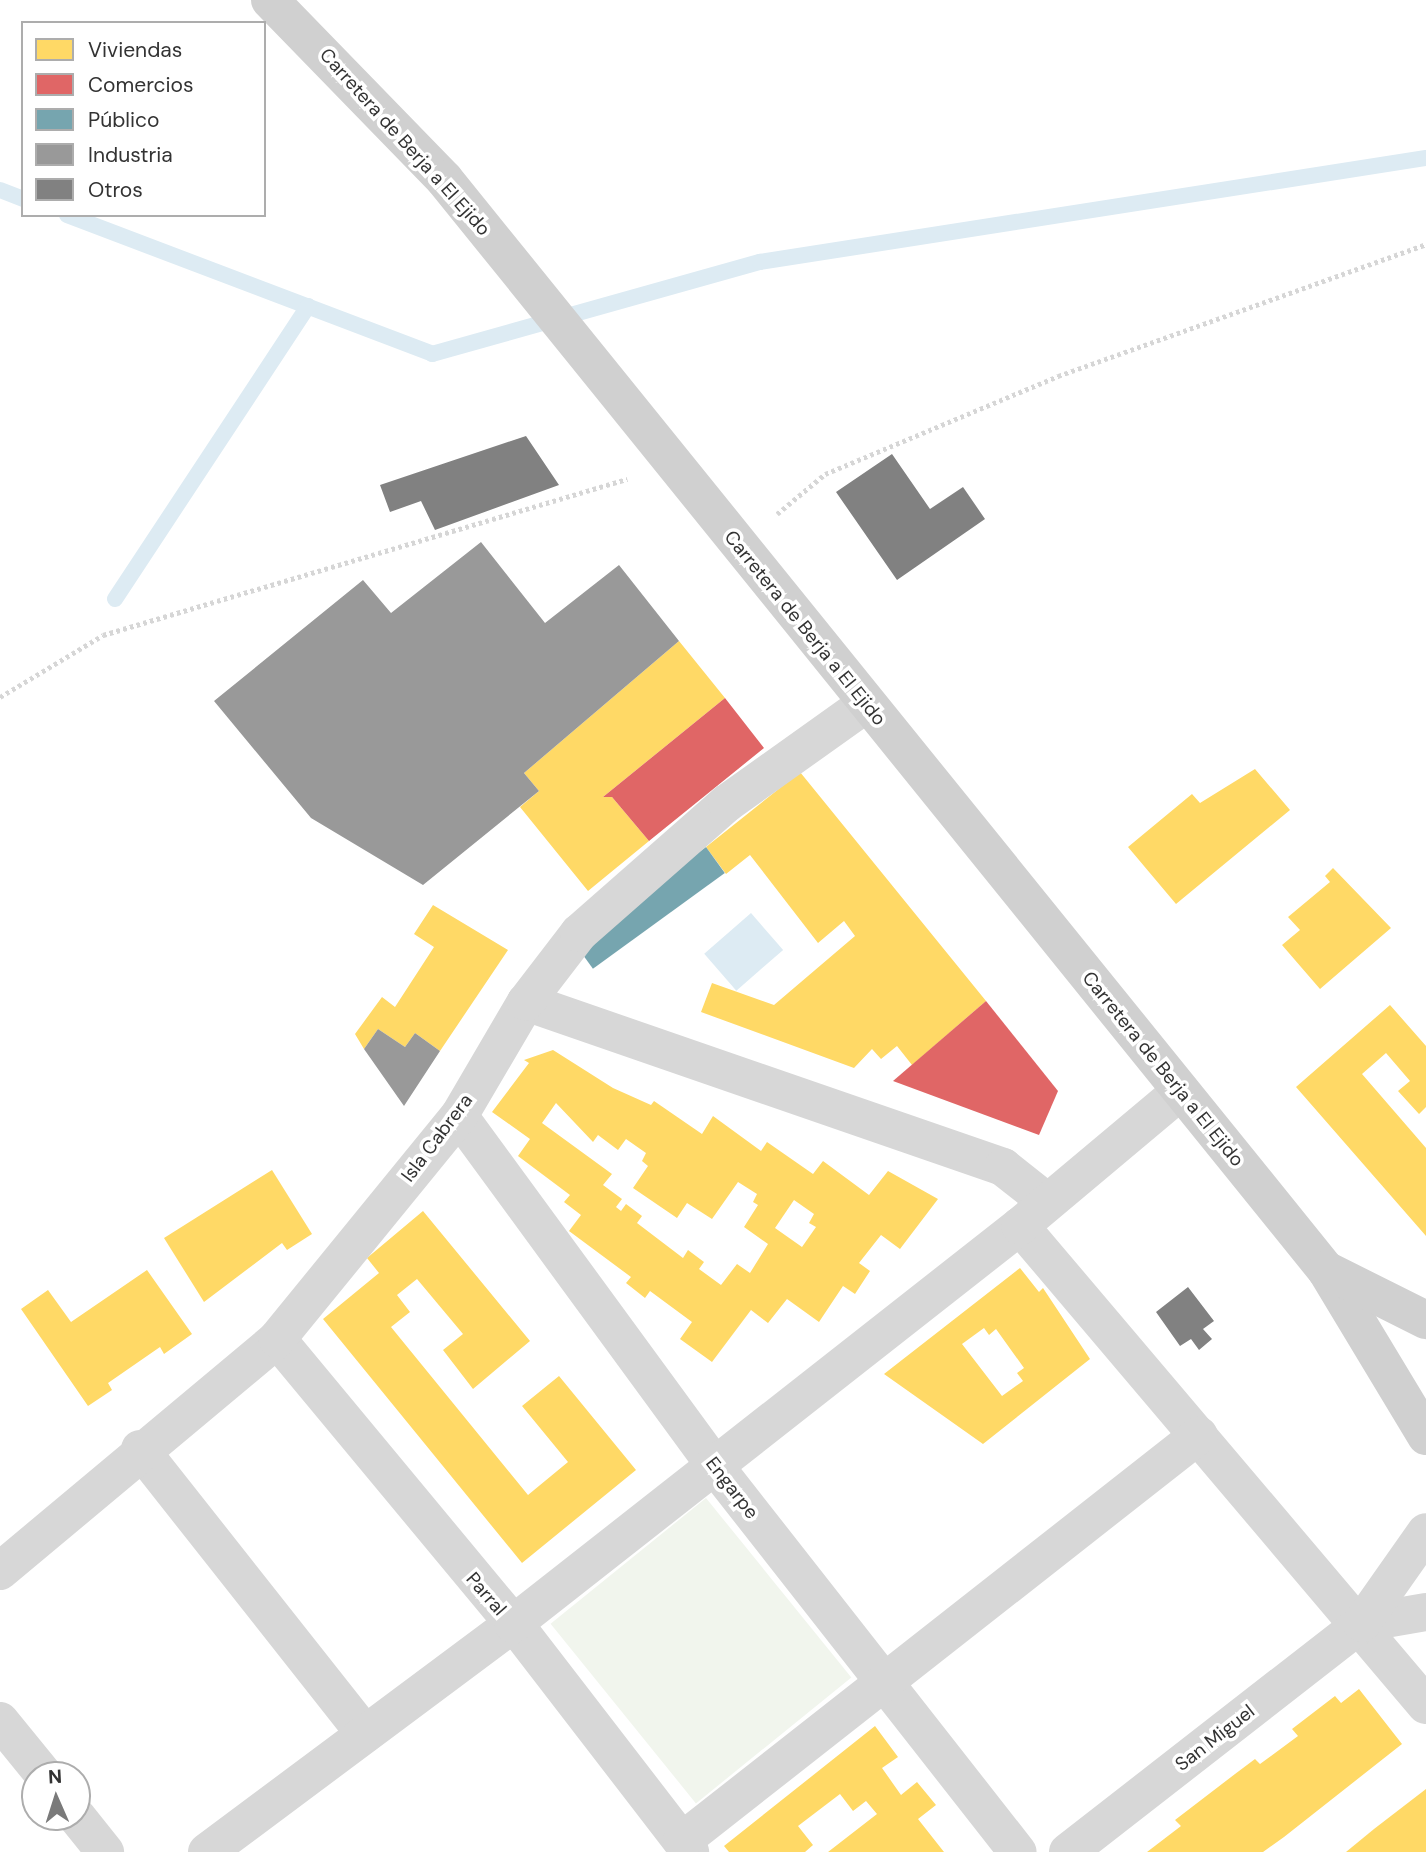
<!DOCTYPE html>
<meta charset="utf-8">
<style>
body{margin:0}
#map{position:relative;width:1426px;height:1852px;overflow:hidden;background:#fff;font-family:"DM Sans",sans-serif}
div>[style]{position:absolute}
.green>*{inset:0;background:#f1f5ed;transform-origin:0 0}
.water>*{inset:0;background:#ddebf3;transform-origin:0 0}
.homes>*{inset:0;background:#ffd966}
.shops>*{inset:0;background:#e06666}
.public>*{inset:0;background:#76a5af;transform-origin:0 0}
.industry>*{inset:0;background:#999}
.stream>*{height:16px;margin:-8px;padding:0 8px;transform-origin:8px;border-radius:8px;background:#ddebf3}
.building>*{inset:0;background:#818181}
.path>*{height:4.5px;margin-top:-2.25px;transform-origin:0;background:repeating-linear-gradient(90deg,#d6d6d6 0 3.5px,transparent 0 7px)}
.street>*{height:38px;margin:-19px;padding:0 19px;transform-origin:19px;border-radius:19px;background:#d7d7d7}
.secondary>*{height:38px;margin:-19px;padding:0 19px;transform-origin:19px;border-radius:19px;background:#d0d0d0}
span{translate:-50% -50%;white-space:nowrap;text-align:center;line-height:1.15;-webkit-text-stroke:7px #fff;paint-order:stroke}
.street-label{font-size:19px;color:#333}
.legend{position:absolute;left:21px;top:21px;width:245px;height:196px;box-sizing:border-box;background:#fff;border:2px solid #adadad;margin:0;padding:9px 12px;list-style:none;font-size:21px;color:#333}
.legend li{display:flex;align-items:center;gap:14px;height:35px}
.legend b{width:35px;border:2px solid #adadad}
.north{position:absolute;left:21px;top:1761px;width:70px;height:70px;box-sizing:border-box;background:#fff;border:2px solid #adadad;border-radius:50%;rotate:357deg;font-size:19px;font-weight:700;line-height:28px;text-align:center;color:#333}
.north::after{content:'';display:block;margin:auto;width:24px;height:32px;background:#7a7a7a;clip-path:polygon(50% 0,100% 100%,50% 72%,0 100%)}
</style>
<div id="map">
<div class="green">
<div style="left:706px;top:1498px;width:231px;height:200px;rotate:51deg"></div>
</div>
<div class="water">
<div style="left:751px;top:913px;width:49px;height:62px;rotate:49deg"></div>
</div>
<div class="homes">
<div style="clip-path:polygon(679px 641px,725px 698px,603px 797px,612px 797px,649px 841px,588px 891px,520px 807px,539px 791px,524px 773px)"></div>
<div style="clip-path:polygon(1255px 769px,1290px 810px,1176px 904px,1128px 847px,1192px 794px,1200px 803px)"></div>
<div style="clip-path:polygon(800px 772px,986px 1001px,912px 1065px,897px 1046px,881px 1059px,872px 1049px,854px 1068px,701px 1012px,712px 983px,774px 1005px,855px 936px,844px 921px,818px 943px,750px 855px,726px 874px,706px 847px)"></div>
<div style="clip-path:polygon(1333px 868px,1391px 928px,1320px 989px,1282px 945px,1300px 930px,1288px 917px,1330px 882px,1325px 876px)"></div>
<div style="clip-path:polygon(433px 905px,508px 950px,440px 1051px,415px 1033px,405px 1047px,378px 1029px,364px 1049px,355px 1034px,382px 997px,395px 1007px,434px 947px,414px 934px)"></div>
<div style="clip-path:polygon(1390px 1005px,1426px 1046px,1426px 1107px,1419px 1114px,1398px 1091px,1410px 1081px,1386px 1053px,1362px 1074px,1426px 1148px,1426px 1236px,1296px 1087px)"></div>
<div style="clip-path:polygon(evenodd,553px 1050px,613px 1088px,651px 1105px,654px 1101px,702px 1134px,713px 1116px,761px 1151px,767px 1142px,813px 1174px,823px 1161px,869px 1195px,888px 1171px,938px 1199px,900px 1249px,881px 1235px,859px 1263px,870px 1271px,855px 1294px,843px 1286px,819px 1322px,787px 1299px,768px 1323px,751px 1310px,712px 1362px,680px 1339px,692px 1322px,650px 1291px,645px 1298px,626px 1283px,631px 1277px,569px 1231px,581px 1215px,564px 1202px,570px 1195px,518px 1156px,530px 1139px,492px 1112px,529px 1063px,524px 1060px,553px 1050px,556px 1103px,593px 1142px,598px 1135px,618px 1150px,626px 1139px,646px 1153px,642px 1161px,648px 1166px,633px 1188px,677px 1218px,687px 1203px,712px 1219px,738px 1182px,757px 1194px,753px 1202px,758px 1205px,744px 1227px,768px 1244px,750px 1273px,737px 1264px,721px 1285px,699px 1269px,704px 1262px,688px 1250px,683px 1258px,637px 1223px,642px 1216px,626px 1204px,621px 1211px,616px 1207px,622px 1199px,603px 1185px,612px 1174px,542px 1123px,556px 1103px,553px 1050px,794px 1200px,814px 1214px,809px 1223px,816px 1227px,802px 1247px,775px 1228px,794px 1200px)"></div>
<div style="clip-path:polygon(272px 1170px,312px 1234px,287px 1250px,282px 1243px,204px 1302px,164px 1238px)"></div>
<div style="clip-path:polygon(423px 1211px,530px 1341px,473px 1389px,443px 1350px,463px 1334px,417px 1279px,397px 1295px,410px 1312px,391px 1327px,528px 1495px,568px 1462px,522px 1406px,559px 1376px,636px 1470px,522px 1563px,323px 1319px,379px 1273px,367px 1258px)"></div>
<div style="clip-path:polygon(evenodd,1020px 1268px,1039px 1292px,1043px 1288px,1090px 1359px,983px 1444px,884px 1374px,1020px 1268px,984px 1328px,989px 1335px,996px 1329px,1024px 1368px,1017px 1373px,1023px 1381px,1002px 1396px,962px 1344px,984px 1328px)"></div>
<div style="clip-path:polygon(147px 1270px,192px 1334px,164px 1354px,160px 1347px,108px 1383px,112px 1390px,88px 1406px,21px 1309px,48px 1290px,71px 1322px)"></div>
<div style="clip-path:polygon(1359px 1689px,1402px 1744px,1284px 1837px,1263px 1852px,1147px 1852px,1181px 1826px,1175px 1820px,1235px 1774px,1255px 1759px,1260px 1764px,1298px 1736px,1292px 1729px,1335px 1696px,1341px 1703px)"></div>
<div style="clip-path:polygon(875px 1726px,898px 1757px,882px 1768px,901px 1795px,917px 1782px,936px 1805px,918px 1819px,944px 1852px,828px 1852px,877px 1814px,866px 1801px,853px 1811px,840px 1794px,798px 1826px,813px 1845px,805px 1852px,729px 1852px,724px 1846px)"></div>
<div style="clip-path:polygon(1426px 1789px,1426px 1852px,1346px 1852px,1374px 1829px)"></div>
</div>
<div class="shops">
<div style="clip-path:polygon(725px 698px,764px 748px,649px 841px,612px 797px,603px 797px)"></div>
<div style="clip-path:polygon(986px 1001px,1058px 1091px,1039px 1135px,893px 1081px)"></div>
</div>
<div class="public">
<div style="left:706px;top:847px;width:32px;height:163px;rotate:54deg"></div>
</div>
<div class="industry">
<div style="clip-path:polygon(481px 542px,545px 623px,619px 565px,679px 641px,524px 773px,539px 791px,423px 885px,311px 818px,214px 701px,363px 580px,391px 613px)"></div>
<div style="clip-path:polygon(378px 1029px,405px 1047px,415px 1033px,440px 1051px,404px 1106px,364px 1049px)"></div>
</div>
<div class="stream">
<div style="left:0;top:190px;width:25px;rotate:21deg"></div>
<div style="left:67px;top:215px;width:391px;rotate:20.8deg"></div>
<div style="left:432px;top:354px;width:341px;rotate:-15.7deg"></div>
<div style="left:760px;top:262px;width:674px;rotate:-8.88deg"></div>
<div style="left:115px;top:599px;width:351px;rotate:-56.6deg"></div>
</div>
<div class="building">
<div style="clip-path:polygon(526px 436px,559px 485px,435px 530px,421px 501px,390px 512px,380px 485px)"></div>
<div style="clip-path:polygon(892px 454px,930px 509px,963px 487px,985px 519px,897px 580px,836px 492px)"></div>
<div style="clip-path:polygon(1188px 1287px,1214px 1321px,1203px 1329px,1212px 1339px,1199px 1350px,1191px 1339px,1180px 1346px,1156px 1312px)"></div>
</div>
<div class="path">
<div style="left:777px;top:514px;width:62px;rotate:-39.8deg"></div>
<div style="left:825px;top:474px;width:253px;rotate:-22.8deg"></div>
<div style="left:1058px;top:376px;width:391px;rotate:-19.7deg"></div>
<div style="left:0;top:697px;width:120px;rotate:-31deg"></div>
<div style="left:103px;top:635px;width:547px;rotate:-16.58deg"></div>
</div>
<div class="street">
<div style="left:526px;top:1002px;width:505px;rotate:19.08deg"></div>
<div style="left:1003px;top:1167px;width:55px;rotate:38.3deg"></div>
<div style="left:459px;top:1116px;width:432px;rotate:53.8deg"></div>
<div style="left:714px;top:1465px;width:492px;rotate:51.9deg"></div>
<div style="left:1020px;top:1226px;width:628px;rotate:49.72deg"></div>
<div style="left:277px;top:1339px;width:385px;rotate:50.3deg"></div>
<div style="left:523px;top:1635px;width:274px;rotate:52.4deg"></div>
<div style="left:140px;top:1449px;width:363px;rotate:51.7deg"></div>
<div style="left:0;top:1571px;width:361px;rotate:-39.9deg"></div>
<div style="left:277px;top:1339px;width:288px;rotate:-50.8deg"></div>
<div style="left:459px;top:1116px;width:132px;rotate:-59.6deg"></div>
<div style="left:526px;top:1002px;width:87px;rotate:-52.5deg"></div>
<div style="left:579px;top:933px;width:197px;rotate:-41.3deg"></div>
<div style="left:727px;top:803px;width:171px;rotate:-35.5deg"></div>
<div style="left:1362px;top:1623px;width:65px;rotate:-9.8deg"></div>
<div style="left:0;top:1721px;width:70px;rotate:50.8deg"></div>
<div style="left:77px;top:1817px;width:45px;rotate:51.3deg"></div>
<div style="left:682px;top:1841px;width:657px;rotate:-38.14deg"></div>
<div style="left:207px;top:1852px;width:382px;rotate:-36.7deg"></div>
<div style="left:513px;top:1624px;width:645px;rotate:-38.13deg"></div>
<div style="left:1020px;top:1226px;width:210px;rotate:-40deg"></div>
<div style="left:1068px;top:1852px;width:373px;rotate:-37.9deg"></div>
<div style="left:1362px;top:1623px;width:111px;rotate:-54.9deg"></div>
</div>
<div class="secondary">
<div style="left:270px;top:0;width:250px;rotate:45.8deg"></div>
<div style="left:444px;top:179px;width:1403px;rotate:51.05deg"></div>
<div style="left:1326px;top:1270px;width:194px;rotate:58.9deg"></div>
<div style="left:1326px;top:1270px;width:112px;rotate:26.6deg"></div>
</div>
<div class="street-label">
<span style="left:405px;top:142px;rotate:48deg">Carretera de Berja a El Ejido</span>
<span style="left:805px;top:628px;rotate:51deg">Carretera de Berja a El Ejido</span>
<span style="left:1163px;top:1069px;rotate:51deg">Carretera de Berja a El Ejido</span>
<span style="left:437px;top:1138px;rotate:-53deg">Isla Cabrera</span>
<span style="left:732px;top:1488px;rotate:52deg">Engarpe</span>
<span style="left:486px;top:1594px;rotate:49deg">Parral</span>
<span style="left:1215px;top:1738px;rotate:-38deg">San Miguel</span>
</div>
<ul class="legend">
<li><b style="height:19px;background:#ffd966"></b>Viviendas</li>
<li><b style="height:19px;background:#e06666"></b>Comercios</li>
<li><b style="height:19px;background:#76a5af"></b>Público</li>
<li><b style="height:19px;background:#999"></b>Industria</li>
<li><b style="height:19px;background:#818181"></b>Otros</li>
</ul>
<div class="north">N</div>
</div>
